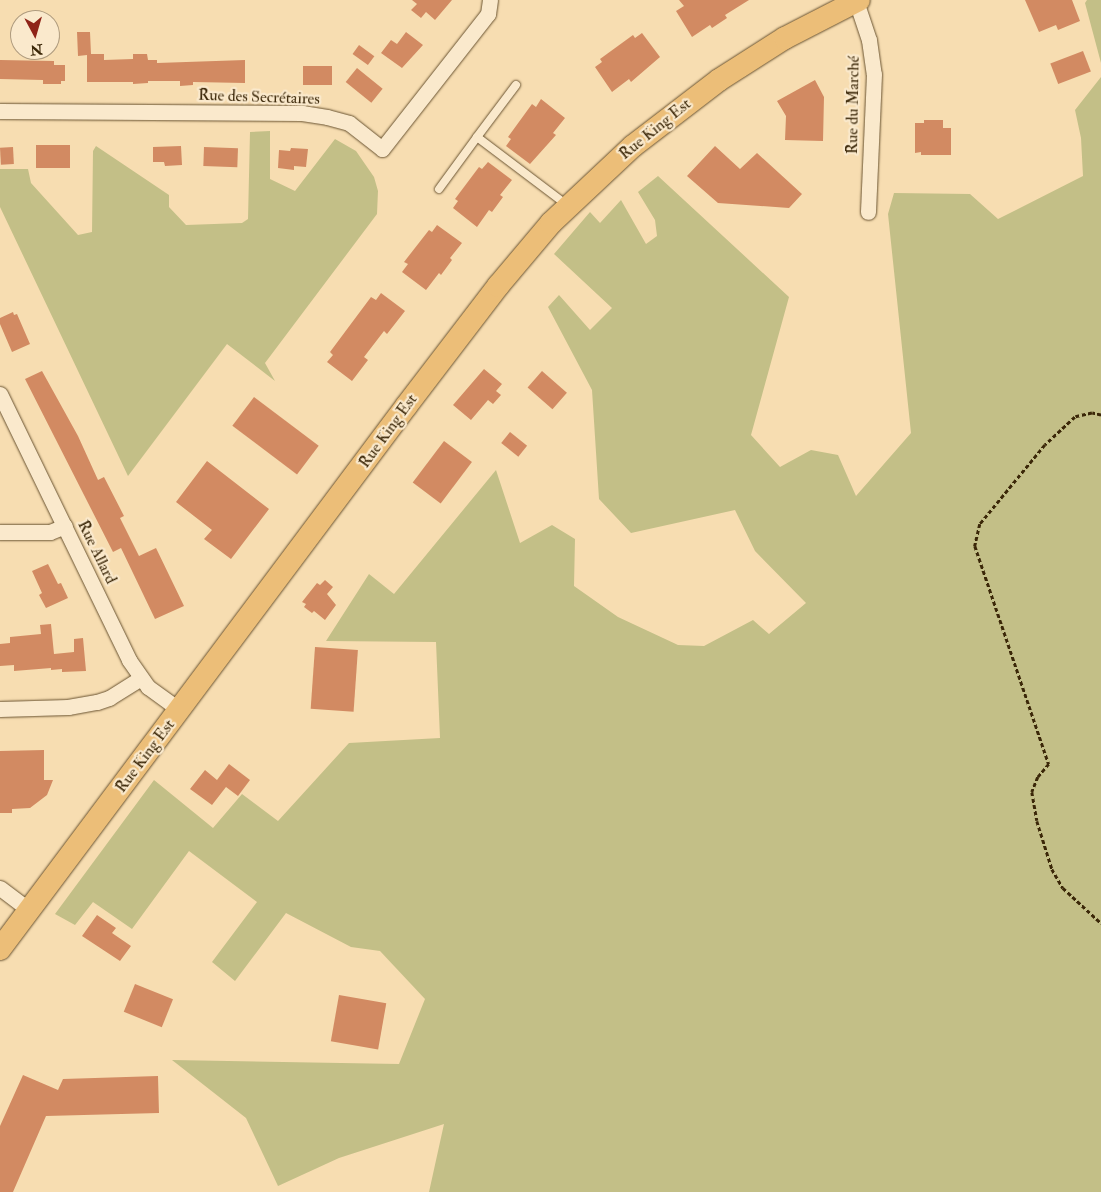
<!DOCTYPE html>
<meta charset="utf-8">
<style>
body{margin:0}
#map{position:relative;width:1101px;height:1192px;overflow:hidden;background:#f7ddb1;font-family:"IM FELL Double Pica",serif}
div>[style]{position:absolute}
.green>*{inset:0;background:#c3bf87}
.building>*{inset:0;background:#d28a62;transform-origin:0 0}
.path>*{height:2.5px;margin-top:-1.25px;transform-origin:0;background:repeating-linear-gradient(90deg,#3b2708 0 4px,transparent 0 6.5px)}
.roads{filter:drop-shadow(0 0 1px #6a5432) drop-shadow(0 0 1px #6a5432)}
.service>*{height:8px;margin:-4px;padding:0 4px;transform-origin:4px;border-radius:4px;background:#fae9cc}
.minor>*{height:15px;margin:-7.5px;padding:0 7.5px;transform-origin:7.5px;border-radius:7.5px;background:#fae9cc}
.primary>*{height:22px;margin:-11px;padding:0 11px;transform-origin:11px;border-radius:11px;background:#ecbe78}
span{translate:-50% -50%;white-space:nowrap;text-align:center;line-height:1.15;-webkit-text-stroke:4.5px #fae9cc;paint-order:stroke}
.street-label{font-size:16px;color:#3b2708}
.north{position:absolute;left:10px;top:10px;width:50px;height:50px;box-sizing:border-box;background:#fae9cc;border:1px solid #ae9b7e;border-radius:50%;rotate:174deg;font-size:14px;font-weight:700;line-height:20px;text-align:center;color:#3b2708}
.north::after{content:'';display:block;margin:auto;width:18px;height:22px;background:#8f2418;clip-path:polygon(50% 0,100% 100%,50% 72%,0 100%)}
</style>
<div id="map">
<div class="green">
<div style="clip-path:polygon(1087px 0,1101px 0,1101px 63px,1085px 3px)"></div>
<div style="clip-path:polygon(1101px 77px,1101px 1192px,429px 1192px,444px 1124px,339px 1158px,278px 1186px,246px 1118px,172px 1060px,399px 1064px,425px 999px,380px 951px,351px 947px,286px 913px,235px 981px,212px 962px,257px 902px,189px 851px,132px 929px,93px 902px,75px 925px,55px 914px,154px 780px,213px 828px,242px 794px,278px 821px,349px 743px,440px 738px,436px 642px,326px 641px,369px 574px,394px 594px,496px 470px,520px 543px,552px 525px,575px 539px,574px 586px,618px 617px,678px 645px,704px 646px,753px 620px,769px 634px,806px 603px,755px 551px,735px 510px,631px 533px,599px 499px,592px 390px,548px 307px,559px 295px,590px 330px,612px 308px,554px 254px,590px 212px,600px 223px,621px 200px,646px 244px,657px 236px,655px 220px,638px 192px,658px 176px,789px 297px,751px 435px,780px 467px,811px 450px,838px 455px,856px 496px,911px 433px,888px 214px,894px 193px,970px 194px,998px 219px,1083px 176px,1081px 138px,1075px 110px)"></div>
<div style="clip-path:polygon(270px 131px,270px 179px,295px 191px,335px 139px,356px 151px,374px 177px,378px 191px,377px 214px,265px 363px,275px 381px,227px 344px,128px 476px,0 207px,0 169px,28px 169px,31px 183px,78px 235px,92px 232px,93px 151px,96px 146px,169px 195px,169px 207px,186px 225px,242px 223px,248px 219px,250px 132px)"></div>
</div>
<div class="building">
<div style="clip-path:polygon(412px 0,452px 0,435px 20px,426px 12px,421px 18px,411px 10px,417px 4px)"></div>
<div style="clip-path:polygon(679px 0,749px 0,725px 15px,727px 18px,712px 28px,710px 25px,692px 37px,676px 11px,684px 6px)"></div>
<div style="clip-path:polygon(1025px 0,1072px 0,1080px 21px,1058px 30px,1056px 25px,1039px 32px)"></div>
<div style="clip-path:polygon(77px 32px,90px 32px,91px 54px,104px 54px,104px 60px,133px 59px,133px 54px,147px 54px,148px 60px,157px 60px,157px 63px,245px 60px,245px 83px,193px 82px,193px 85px,180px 86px,180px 81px,148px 81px,148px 83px,133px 84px,133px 82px,87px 82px,87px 55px,78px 56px)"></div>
<div style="clip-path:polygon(406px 32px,423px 45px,402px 68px,381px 53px,391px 40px,397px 44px)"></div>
<div style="clip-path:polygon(642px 33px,660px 57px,631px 82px,629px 79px,612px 92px,595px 67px,602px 62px,600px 59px,633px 35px,635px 38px)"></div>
<div style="left:359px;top:45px;width:19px;height:11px;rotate:36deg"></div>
<div style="left:1083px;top:51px;width:22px;height:35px;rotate:69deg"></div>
<div style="clip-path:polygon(0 60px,54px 61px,54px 65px,65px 65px,65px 81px,61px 81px,61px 84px,43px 84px,43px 80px,0 79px)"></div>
<div style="left:303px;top:66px;width:29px;height:19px"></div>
<div style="left:357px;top:68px;width:33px;height:18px;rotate:39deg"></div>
<div style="clip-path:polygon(815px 80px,824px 97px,823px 141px,785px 140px,786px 116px,777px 101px)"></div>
<div style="clip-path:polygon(541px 99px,565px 118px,553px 133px,556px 135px,530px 164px,506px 146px,511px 139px,508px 137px,532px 104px,536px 107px)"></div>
<div style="clip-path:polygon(924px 120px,943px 120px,943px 128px,951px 128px,951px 155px,921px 155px,921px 152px,915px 153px,915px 123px,924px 123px)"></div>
<div style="left:70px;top:145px;width:23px;height:34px;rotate:90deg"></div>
<div style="clip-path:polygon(181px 146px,182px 165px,165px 166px,164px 162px,153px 162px,153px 147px)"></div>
<div style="clip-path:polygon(715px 146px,740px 169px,757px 153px,802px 194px,789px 208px,718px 203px,687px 176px)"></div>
<div style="left:13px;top:147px;width:17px;height:13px;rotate:87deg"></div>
<div style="left:204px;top:147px;width:34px;height:19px;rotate:2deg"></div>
<div style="clip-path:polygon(291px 148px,308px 149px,306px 167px,294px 166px,294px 170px,278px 168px,279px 150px,290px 151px)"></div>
<div style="clip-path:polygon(488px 162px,512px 180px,500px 195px,503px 197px,492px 212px,489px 210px,477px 227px,453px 208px,458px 201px,455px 199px,479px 167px,482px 169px)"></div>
<div style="clip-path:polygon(437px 225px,462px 243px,450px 258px,452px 260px,441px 275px,439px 273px,426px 290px,402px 272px,408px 264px,404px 262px,429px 230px,432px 232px)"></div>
<div style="clip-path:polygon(381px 293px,405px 311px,387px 334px,384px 331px,364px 357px,368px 360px,352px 381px,327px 362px,333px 355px,330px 352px,371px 297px,376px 300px)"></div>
<div style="clip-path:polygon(13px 312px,14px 315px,17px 314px,30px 344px,12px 352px,0 324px,0 318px)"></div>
<div style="clip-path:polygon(484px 369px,502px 384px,496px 391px,501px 395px,493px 404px,488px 400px,471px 420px,453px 405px)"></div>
<div style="clip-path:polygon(42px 371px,78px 436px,98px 480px,104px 477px,124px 516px,120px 518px,139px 556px,156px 548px,184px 606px,155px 619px,121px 548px,113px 552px,25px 379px)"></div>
<div style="left:542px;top:371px;width:33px;height:22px;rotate:41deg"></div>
<div style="left:254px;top:397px;width:81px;height:36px;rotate:37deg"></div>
<div style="left:510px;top:432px;width:22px;height:14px;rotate:39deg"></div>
<div style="left:444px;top:441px;width:35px;height:52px;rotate:37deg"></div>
<div style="clip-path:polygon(207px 461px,269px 509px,231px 559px,204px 539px,212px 530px,176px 502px)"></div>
<div style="clip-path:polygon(48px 564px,58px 584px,61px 583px,68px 598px,46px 608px,39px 595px,42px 593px,32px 571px)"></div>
<div style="clip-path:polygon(325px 580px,333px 587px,327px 594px,336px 605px,325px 620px,314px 611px,312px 613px,304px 607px,306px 604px,302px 602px,317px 583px,320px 585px)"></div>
<div style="clip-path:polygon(51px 624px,54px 654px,74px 652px,74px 639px,83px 638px,86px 671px,62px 672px,62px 669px,51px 670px,51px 668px,14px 671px,14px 665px,0 666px,0 644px,10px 643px,10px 637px,41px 634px,40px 625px)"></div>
<div style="left:315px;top:647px;width:43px;height:62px;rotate:4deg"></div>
<div style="clip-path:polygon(44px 750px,44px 780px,53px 780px,47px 795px,30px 808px,12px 809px,12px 813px,0 813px,0 751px)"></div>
<div style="clip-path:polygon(229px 764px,250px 780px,238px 796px,226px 787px,212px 805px,190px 789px,205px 770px,217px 780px)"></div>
<div style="clip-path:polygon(97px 915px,116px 928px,112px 933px,131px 946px,120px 961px,82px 936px)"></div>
<div style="left:135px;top:984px;width:41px;height:30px;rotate:22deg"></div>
<div style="left:339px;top:995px;width:48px;height:47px;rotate:10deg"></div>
<div style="clip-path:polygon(23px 1075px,58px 1090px,63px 1079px,158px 1076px,159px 1113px,46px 1116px,13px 1192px,0 1192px,0 1126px)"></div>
</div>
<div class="path">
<div style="left:1101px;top:415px;width:9px;rotate:-167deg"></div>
<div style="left:1092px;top:413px;width:17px;rotate:167deg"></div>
<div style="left:1075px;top:417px;width:41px;rotate:137deg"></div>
<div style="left:1045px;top:445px;width:102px;rotate:129.4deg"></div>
<div style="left:980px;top:524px;width:23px;rotate:103deg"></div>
<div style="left:975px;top:546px;width:230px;rotate:71.3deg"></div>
<div style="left:1049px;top:764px;width:17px;rotate:130deg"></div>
<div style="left:1038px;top:777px;width:16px;rotate:112deg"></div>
<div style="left:1032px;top:792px;width:29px;rotate:80deg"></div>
<div style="left:1037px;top:821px;width:50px;rotate:72.6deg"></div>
<div style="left:1052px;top:869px;width:22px;rotate:60deg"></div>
<div style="left:1063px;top:888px;width:52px;rotate:42.6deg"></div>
</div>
<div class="roads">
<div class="service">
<div style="left:477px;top:137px;width:65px;rotate:-53.1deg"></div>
<div style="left:439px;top:189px;width:64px;rotate:-53.8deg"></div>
<div style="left:477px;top:137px;width:113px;rotate:37.1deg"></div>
</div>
<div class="minor">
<div style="left:856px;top:1px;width:41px;rotate:71.6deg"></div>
<div style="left:869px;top:40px;width:34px;rotate:82deg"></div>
<div style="left:874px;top:74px;width:138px;rotate:92.5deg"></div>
<div style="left:0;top:111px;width:302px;rotate:0.4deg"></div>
<div style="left:302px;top:113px;width:25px;rotate:9deg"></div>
<div style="left:327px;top:117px;width:23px;rotate:15deg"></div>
<div style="left:349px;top:123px;width:42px;rotate:38.2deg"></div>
<div style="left:382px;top:149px;width:172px;rotate:-51.9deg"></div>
<div style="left:488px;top:14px;width:14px;rotate:-82deg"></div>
<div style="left:0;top:394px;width:296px;rotate:64.1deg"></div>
<div style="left:129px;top:660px;width:33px;rotate:55deg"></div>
<div style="left:148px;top:687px;width:39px;rotate:36deg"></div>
<div style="left:0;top:532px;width:50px"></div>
<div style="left:50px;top:532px;width:16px;rotate:-22deg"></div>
<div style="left:0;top:709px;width:68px;rotate:-1.7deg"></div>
<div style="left:68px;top:707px;width:29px;rotate:-10deg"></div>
<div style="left:97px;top:702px;width:13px;rotate:-18deg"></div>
<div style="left:109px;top:698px;width:36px;rotate:-32deg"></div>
<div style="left:0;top:888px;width:36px;rotate:37deg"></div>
</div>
<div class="primary">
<div style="left:0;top:949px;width:679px;rotate:-53.2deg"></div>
<div style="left:407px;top:405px;width:150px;rotate:-52.6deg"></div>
<div style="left:498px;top:286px;width:82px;rotate:-49.9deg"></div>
<div style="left:551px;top:223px;width:112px;rotate:-43.2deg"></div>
<div style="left:633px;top:146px;width:108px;rotate:-37.5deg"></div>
<div style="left:719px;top:80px;width:78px;rotate:-32.5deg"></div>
<div style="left:785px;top:38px;width:83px;rotate:-27.2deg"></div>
</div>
</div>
<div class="street-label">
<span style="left:259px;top:97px;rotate:2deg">Rue des Secrétaires</span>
<span style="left:853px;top:105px;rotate:-89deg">Rue du Marché</span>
<span style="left:655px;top:129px;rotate:-39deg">Rue King Est</span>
<span style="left:388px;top:431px;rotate:-54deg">Rue King Est</span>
<span style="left:97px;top:552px;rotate:64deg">Rue Allard</span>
<span style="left:145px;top:756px;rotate:-53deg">Rue King Est</span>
</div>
<div class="north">N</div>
</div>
